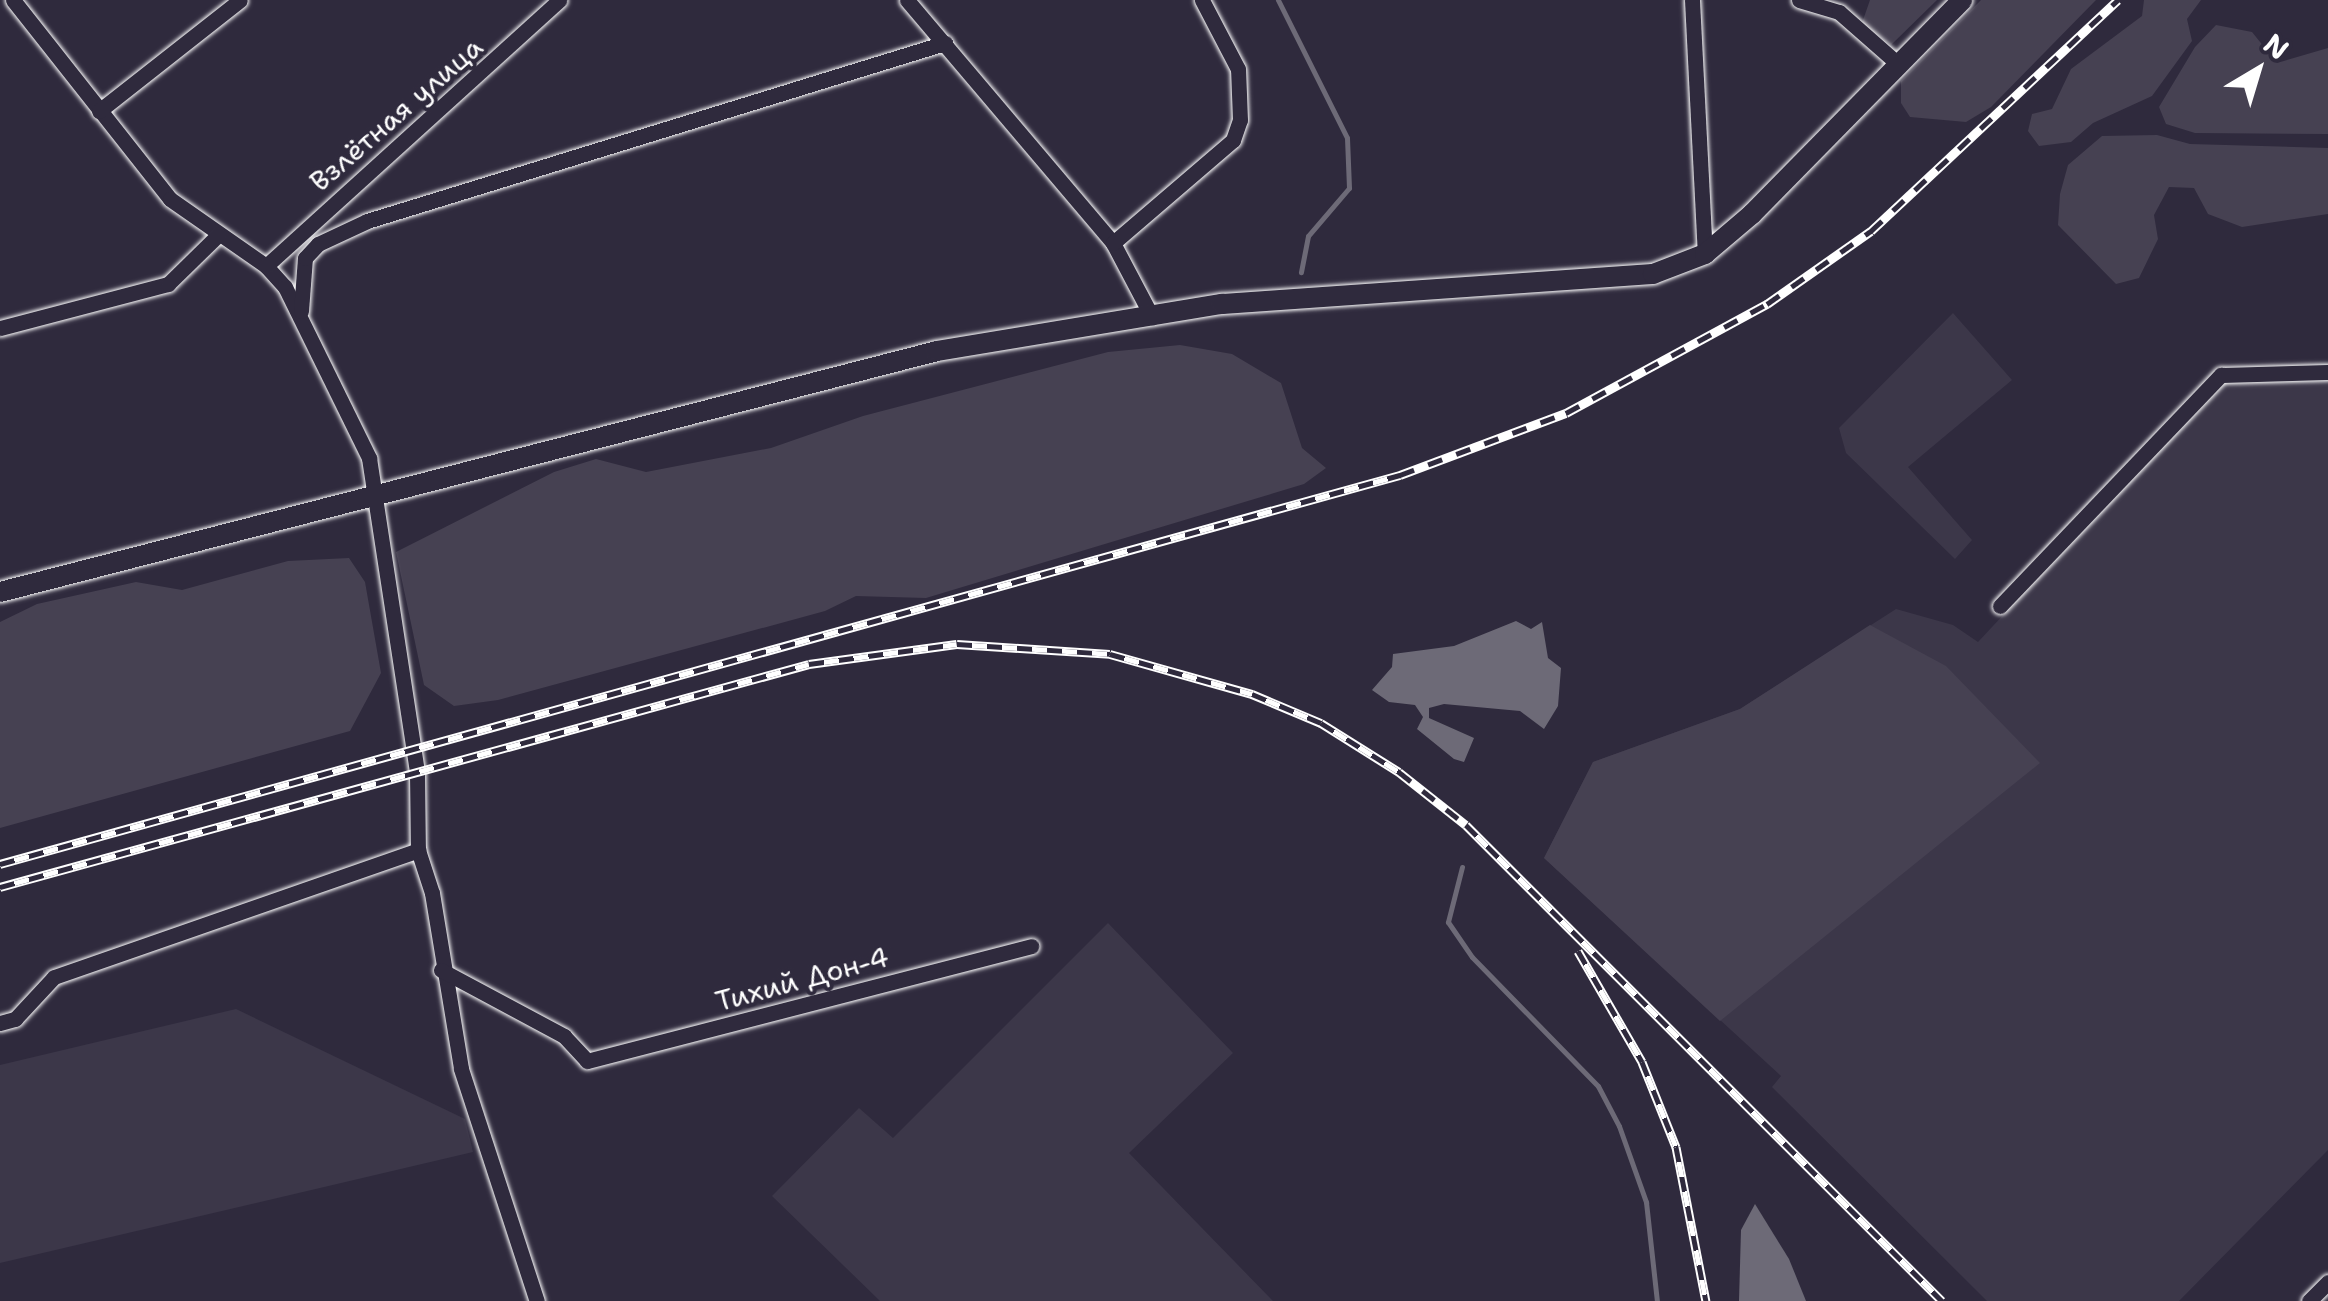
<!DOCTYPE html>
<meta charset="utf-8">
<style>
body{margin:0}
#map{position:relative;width:2328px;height:1301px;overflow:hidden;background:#2f2a3d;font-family:"Shantell Sans",sans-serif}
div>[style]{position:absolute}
.built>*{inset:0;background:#3c3749}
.green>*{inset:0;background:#464152}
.water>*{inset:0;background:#6d6a77}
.stream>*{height:5px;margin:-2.5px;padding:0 2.5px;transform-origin:2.5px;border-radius:2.5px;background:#6d6a77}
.roads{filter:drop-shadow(0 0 2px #fff) drop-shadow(0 0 2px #fff)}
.minor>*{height:15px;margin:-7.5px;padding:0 7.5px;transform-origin:7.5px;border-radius:7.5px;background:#2f2a3d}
.tertiary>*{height:20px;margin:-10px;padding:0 10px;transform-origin:10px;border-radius:10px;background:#2f2a3d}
.rail>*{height:9px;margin-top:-4.5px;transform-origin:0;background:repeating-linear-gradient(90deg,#2f2a3d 0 15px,#fff 0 30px);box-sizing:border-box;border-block:2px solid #fff}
span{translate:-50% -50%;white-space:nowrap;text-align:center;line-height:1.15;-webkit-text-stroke:8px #2f2a3d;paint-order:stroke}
.street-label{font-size:28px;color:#fff}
.north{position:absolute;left:2208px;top:20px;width:100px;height:100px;-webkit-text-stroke:8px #2f2a3d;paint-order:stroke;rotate:38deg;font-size:28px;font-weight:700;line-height:40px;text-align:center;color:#fff}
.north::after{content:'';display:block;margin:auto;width:35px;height:45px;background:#fff;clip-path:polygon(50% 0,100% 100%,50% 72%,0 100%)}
</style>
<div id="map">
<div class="built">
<div style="clip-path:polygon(1953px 313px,2012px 380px,1908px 467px,1972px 540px,1955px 559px,1846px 453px,1839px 428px)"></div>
<div style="clip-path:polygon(2223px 380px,2328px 380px,2328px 1150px,2179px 1301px,1987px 1301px,1772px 1087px,1781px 1076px,1544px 858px,1593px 762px,1740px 709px,1896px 609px,1953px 625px,1978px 642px)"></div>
<div style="clip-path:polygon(1108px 923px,1233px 1053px,1129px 1153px,1273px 1301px,880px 1301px,772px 1196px,859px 1108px,893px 1138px)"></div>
<div style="clip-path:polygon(236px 1009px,465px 1119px,473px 1152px,0 1263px,0 1065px)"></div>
</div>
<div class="green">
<div style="clip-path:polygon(1870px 0,1937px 0,1891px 45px,1862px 23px)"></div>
<div style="clip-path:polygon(1981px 0,2096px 0,1991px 107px,1966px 122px,1910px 117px,1901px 103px,1901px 81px)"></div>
<div style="clip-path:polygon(2144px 0,2201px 0,2187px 19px,2192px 41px,2152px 96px,2093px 123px,2071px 142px,2039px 146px,2028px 131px,2032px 114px,2052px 109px,2071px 69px,2142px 16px)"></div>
<div style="clip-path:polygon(2216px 25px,2252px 32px,2277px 63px,2328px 48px,2328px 134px,2195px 133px,2166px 124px,2159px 107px,2195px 47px)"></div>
<div style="clip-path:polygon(2157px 135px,2190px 144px,2328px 148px,2328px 214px,2242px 227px,2208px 214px,2194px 188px,2169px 187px,2154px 215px,2158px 239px,2139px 278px,2116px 284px,2058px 225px,2060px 194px,2068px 165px,2102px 136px)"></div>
<div style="clip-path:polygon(1180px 345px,1232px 354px,1281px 383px,1302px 448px,1326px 468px,1304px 484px,926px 598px,856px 596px,825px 611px,498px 700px,454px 706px,424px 685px,396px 552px,554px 472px,596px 459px,646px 472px,771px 448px,863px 416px,1108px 352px)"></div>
<div style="clip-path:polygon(349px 558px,365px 582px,381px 673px,350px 731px,0 828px,0 622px,37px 604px,136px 582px,182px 590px,288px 561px)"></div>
<div style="clip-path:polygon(1870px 625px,1946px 666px,2040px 763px,1720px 1021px,1544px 858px,1593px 762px,1740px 709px)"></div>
</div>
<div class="water">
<div style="clip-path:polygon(1516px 621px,1531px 629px,1542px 622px,1548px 658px,1561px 668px,1558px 706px,1544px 729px,1520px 711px,1444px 704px,1429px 708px,1429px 718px,1474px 738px,1464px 762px,1454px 759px,1417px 729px,1423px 717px,1415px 705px,1389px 702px,1372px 690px,1392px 667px,1393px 654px,1454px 646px)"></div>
<div style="clip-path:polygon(1755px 1204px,1789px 1259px,1806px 1301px,1739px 1301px,1741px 1230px)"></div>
</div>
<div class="stream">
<div style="left:1278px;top:0;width:154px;rotate:63.4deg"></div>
<div style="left:1347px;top:138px;width:50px;rotate:87.7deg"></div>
<div style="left:1349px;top:188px;width:63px;rotate:130.5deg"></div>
<div style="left:1308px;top:236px;width:37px;rotate:101deg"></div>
<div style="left:1462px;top:867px;width:57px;rotate:104.3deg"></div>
<div style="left:1448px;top:922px;width:42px;rotate:55.6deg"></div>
<div style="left:1472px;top:957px;width:180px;rotate:45.7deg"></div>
<div style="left:1598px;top:1086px;width:45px;rotate:62.3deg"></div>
<div style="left:1619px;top:1126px;width:81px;rotate:70.4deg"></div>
<div style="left:1646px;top:1202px;width:100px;rotate:83.7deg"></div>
</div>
<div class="roads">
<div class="minor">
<div style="left:13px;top:0;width:253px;rotate:51.7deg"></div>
<div style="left:170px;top:199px;width:117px;rotate:34.9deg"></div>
<div style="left:266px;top:266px;width:28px;rotate:48deg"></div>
<div style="left:285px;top:287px;width:191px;rotate:63.8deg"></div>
<div style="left:369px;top:458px;width:319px;rotate:81.3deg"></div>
<div style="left:417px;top:773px;width:77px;rotate:89.3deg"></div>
<div style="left:418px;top:850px;width:45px;rotate:72deg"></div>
<div style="left:432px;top:893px;width:178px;rotate:80.6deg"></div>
<div style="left:461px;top:1069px;width:244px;rotate:71.9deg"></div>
<div style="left:907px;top:0;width:319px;rotate:49.7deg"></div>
<div style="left:1113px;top:243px;width:84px;rotate:62.2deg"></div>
<div style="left:1692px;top:0;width:254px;rotate:87.1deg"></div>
<div style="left:1799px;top:0;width:42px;rotate:16.7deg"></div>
<div style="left:1839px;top:12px;width:79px;rotate:41.4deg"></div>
<div style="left:99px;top:111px;width:179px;rotate:-38.2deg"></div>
<div style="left:1113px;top:243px;width:158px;rotate:-40.6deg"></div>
<div style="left:1233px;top:140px;width:21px;rotate:-71deg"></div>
<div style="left:1240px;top:120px;width:51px;rotate:-92.2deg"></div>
<div style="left:1238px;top:69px;width:78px;rotate:-117.6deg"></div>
<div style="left:266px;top:266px;width:396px;rotate:-42.2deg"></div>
<div style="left:301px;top:311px;width:53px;rotate:-85.7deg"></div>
<div style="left:305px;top:258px;width:19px;rotate:-47deg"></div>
<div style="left:318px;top:244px;width:54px;rotate:-25.1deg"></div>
<div style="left:367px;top:221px;width:605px;rotate:-17.12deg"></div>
<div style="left:0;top:328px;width:174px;rotate:-14.7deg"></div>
<div style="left:168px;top:284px;width:71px;rotate:-44.4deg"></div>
<div style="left:2000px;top:606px;width:320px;rotate:-46.3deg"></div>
<div style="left:2221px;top:375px;width:107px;rotate:-1.6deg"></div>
<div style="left:441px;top:970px;width:140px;rotate:28.2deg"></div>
<div style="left:564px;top:1036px;width:34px;rotate:47deg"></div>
<div style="left:587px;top:1061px;width:459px;rotate:-14.5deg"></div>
<div style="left:0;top:1023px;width:16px;rotate:-15deg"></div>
<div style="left:15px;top:1019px;width:57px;rotate:-47.1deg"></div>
<div style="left:54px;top:977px;width:386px;rotate:-19.2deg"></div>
<div style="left:2309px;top:1301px;width:27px;rotate:-45deg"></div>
</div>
<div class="tertiary">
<div style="left:0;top:592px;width:967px;rotate:-14.42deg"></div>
<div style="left:937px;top:351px;width:289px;rotate:-9.4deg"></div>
<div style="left:1222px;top:304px;width:432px;rotate:-4deg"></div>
<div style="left:1653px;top:274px;width:56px;rotate:-21deg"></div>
<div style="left:1705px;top:254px;width:62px;rotate:-40.4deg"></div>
<div style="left:1752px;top:214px;width:300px;rotate:-45.5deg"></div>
</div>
</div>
<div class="rail">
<div style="left:0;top:864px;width:1453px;rotate:-15.53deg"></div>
<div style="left:1400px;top:475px;width:177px;rotate:-20.5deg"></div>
<div style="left:1566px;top:413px;width:229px;rotate:-28.5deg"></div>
<div style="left:1767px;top:304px;width:127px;rotate:-35.1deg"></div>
<div style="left:1871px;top:231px;width:338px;rotate:-43.1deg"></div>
<div style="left:0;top:887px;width:839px;rotate:-15.41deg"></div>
<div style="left:809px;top:664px;width:149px;rotate:-7.7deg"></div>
<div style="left:957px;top:644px;width:153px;rotate:3.7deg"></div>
<div style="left:1110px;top:654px;width:148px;rotate:15.7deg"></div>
<div style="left:1252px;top:694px;width:75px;rotate:22.8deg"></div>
<div style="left:1321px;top:723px;width:92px;rotate:32.1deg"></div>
<div style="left:1399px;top:772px;width:85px;rotate:38.3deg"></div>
<div style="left:1466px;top:825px;width:673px;rotate:45deg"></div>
<div style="left:1578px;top:951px;width:128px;rotate:60deg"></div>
<div style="left:1642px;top:1062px;width:92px;rotate:68.2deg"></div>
<div style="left:1676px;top:1147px;width:157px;rotate:79deg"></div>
</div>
<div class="street-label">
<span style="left:396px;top:114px;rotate:-41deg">Взлётная улица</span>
<span style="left:802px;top:979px;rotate:-15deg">Тихий Дон-4</span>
</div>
<div class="north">N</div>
</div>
